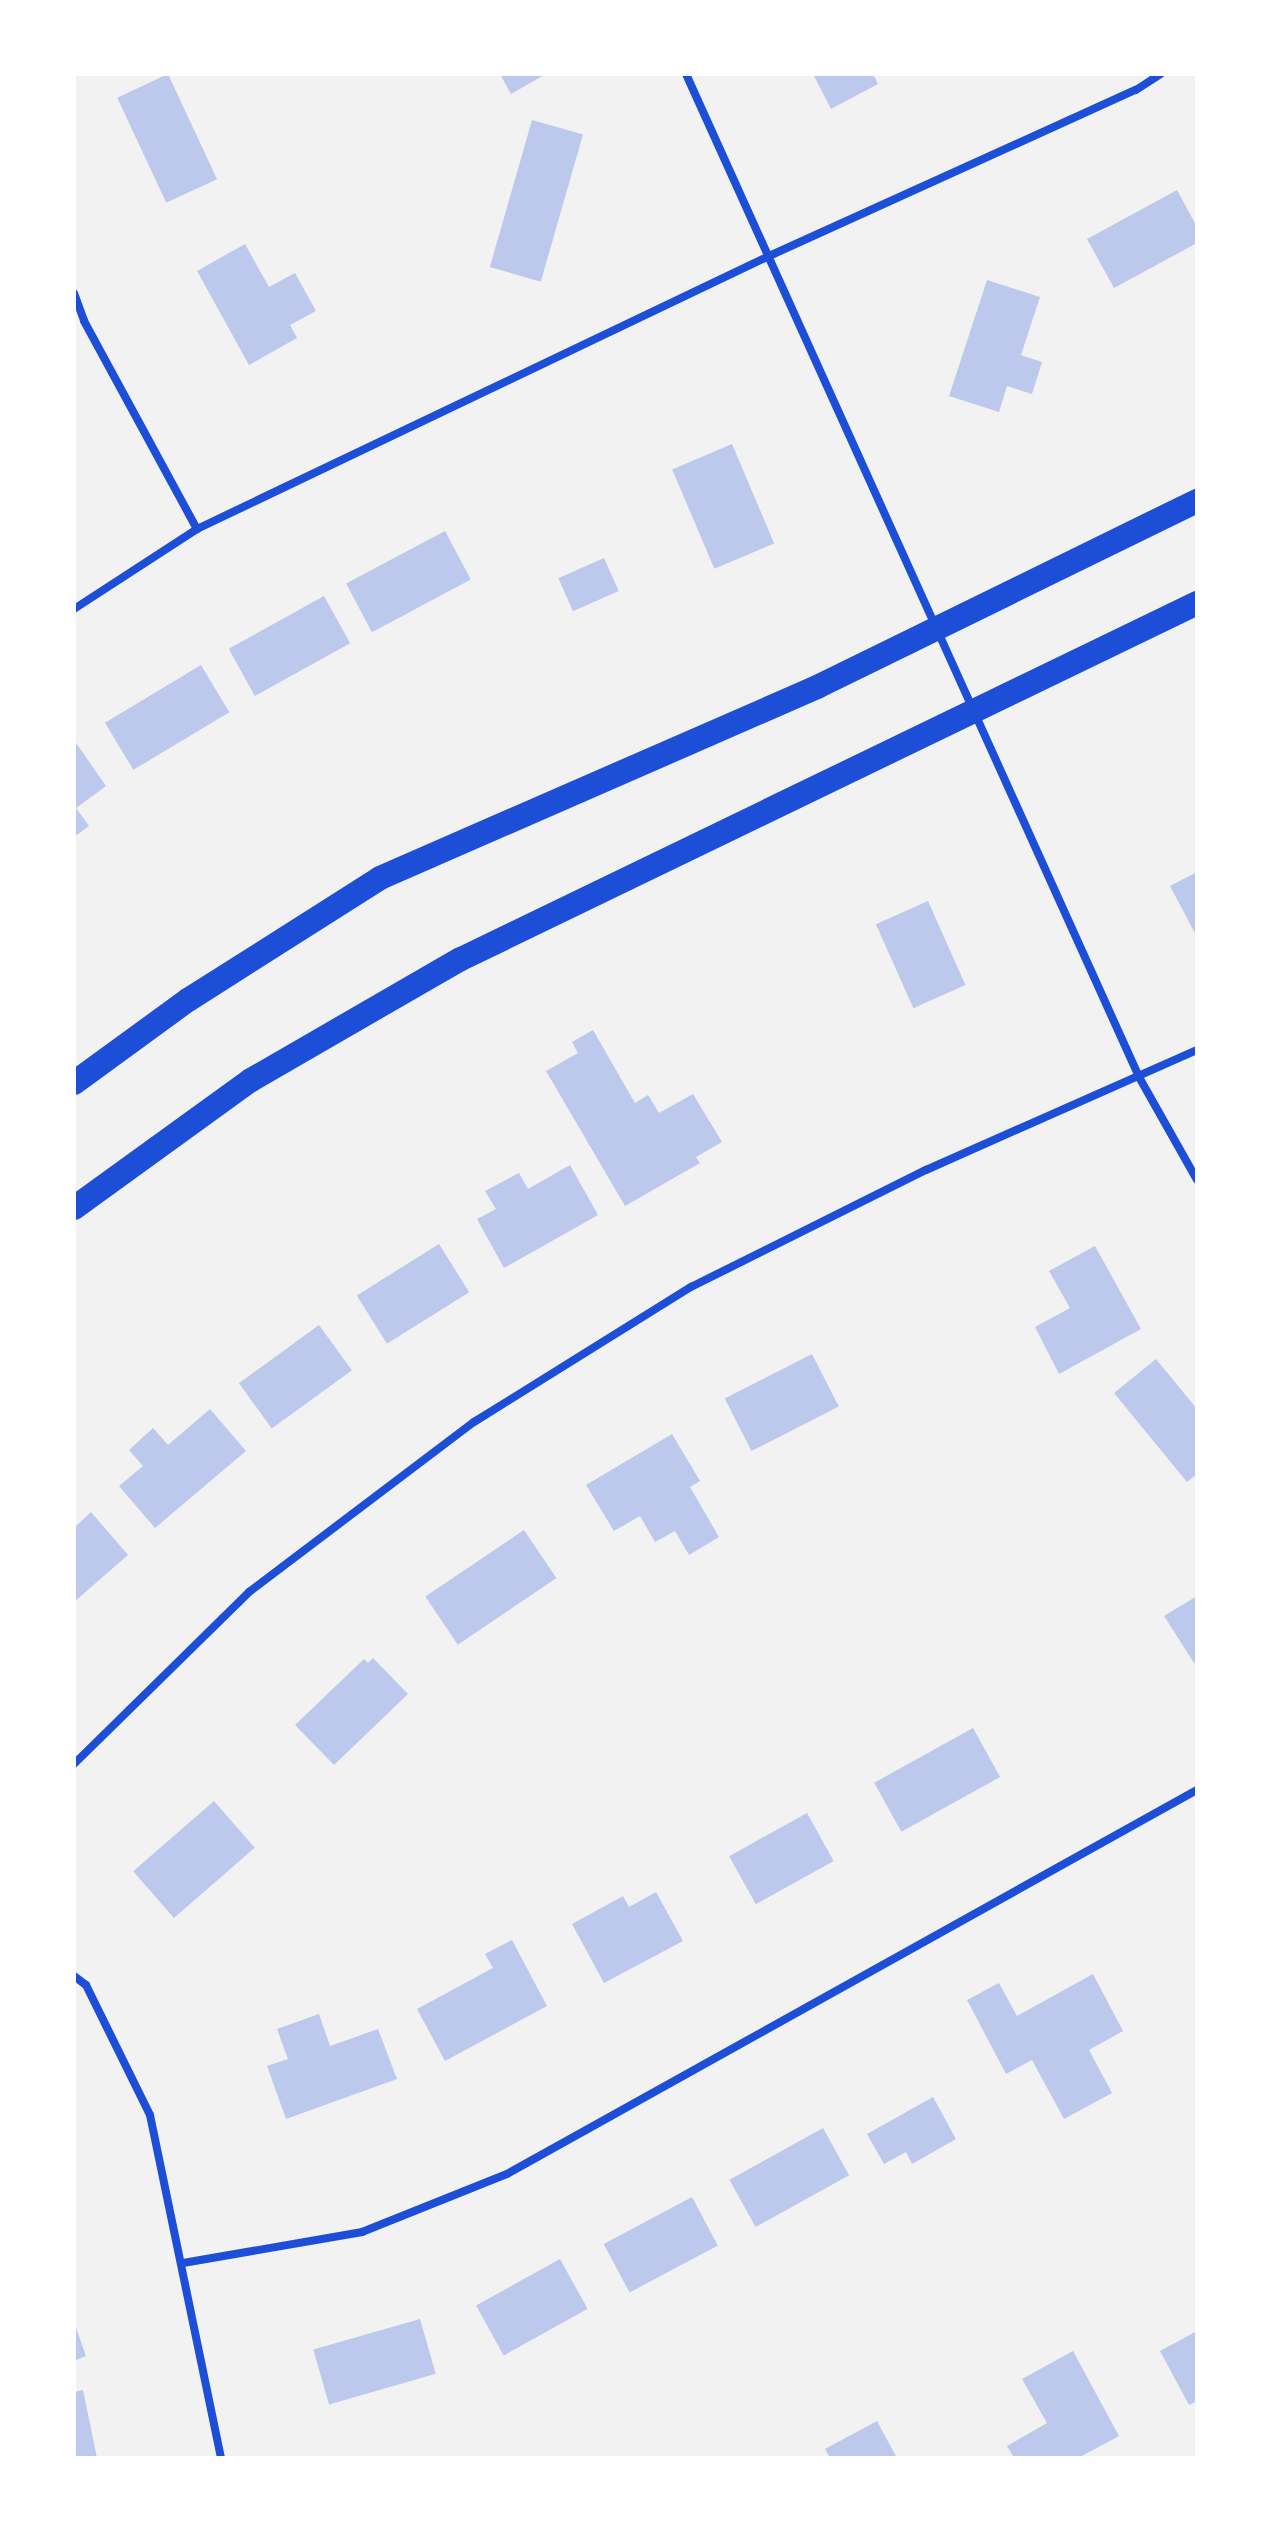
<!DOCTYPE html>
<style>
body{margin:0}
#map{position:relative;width:1271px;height:2532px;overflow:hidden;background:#f2f2f2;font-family:"Work Sans",sans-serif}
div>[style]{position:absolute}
.building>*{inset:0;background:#bdc9ec;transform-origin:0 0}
.minor>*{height:8px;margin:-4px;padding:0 4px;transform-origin:4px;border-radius:4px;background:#1d4ed8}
.motorway>*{height:24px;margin:-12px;padding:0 12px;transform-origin:12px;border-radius:12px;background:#1d4ed8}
span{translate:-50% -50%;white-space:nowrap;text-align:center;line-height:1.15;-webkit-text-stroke:8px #fff;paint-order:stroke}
.frame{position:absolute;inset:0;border:76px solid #fff;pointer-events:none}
</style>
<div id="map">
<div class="building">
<div style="left:168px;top:74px;width:116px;height:56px;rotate:65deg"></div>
<div style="clip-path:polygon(500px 74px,546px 74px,511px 94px)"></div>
<div style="clip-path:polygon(813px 74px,873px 74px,878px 84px,831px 109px)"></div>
<div style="left:532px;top:120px;width:53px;height:153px;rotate:16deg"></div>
<div style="clip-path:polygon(1177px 190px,1197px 227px,1197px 243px,1114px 288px,1087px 239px)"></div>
<div style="clip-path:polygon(245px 244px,269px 287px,295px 273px,316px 311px,290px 325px,297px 338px,249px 365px,197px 271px)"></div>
<div style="clip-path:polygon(987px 280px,1040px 297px,1021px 355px,1042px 362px,1032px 394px,1007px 386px,999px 412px,949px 396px)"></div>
<div style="left:732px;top:444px;width:108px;height:65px;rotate:67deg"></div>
<div style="left:445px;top:531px;width:55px;height:112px;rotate:62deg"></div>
<div style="left:604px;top:558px;width:36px;height:50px;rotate:66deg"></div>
<div style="left:324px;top:596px;width:54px;height:109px;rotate:61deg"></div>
<div style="left:201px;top:665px;width:55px;height:112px;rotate:59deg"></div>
<div style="clip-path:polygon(74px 740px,106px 786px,76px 808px,89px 826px,74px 837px)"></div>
<div style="clip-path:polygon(1197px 872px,1197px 937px,1170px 886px)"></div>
<div style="left:928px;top:901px;width:92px;height:57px;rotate:66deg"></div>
<div style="clip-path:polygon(593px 1030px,635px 1103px,648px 1095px,659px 1113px,693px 1094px,722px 1142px,696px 1157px,700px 1163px,625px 1206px,546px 1071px,578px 1053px,572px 1042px)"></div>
<div style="clip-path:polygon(570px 1165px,598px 1215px,504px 1268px,477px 1219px,496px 1209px,485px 1191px,519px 1173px,528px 1189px)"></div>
<div style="left:439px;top:1244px;width:57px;height:97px;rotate:58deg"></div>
<div style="clip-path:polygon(1095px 1246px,1141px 1329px,1059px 1374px,1035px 1327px,1070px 1308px,1049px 1271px)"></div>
<div style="left:319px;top:1325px;width:56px;height:99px;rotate:54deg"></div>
<div style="left:812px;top:1354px;width:59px;height:98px;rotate:63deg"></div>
<div style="clip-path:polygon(1156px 1359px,1197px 1409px,1197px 1474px,1187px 1482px,1114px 1393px)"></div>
<div style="clip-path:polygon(210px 1409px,246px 1451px,155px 1528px,119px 1486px,143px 1466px,129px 1450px,153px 1428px,168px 1445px)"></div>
<div style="clip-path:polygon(672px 1434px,700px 1481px,690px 1487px,719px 1537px,689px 1555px,675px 1531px,655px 1542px,640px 1516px,614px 1531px,586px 1485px)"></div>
<div style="clip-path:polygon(91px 1512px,128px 1555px,74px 1602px,74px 1528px)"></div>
<div style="left:524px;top:1530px;width:58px;height:119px;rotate:56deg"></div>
<div style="clip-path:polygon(1197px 1596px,1197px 1661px,1194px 1663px,1164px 1616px)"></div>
<div style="clip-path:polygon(373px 1658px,408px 1694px,334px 1765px,295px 1725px,364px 1659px,368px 1663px)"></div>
<div style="left:973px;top:1728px;width:56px;height:113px;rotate:61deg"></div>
<div style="left:214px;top:1801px;width:62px;height:107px;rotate:49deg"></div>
<div style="left:807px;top:1813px;width:55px;height:89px;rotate:61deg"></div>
<div style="clip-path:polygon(656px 1892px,683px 1941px,604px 1983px,572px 1924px,623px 1896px,629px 1907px)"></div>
<div style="clip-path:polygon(512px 1940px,547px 2006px,445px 2061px,417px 2009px,493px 1968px,485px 1954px)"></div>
<div style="clip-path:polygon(1093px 1974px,1123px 2031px,1089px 2050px,1112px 2093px,1064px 2119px,1032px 2060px,1006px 2074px,967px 2000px,999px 1983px,1017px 2016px)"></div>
<div style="clip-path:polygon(319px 2014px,330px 2046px,378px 2029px,397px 2079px,286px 2119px,267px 2066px,288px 2059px,277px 2029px)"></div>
<div style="clip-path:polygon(933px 2097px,956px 2139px,912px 2164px,906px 2152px,884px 2164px,867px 2134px)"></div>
<div style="left:823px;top:2128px;width:54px;height:107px;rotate:61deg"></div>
<div style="left:692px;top:2197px;width:55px;height:100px;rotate:62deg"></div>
<div style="left:560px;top:2259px;width:57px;height:96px;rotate:61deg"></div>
<div style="left:420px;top:2319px;width:57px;height:111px;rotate:74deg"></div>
<div style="clip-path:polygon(74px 2322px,86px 2356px,74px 2361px)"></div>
<div style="clip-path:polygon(1197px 2331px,1197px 2401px,1189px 2405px,1160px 2351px)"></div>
<div style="clip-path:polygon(1073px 2351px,1119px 2436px,1078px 2458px,1014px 2458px,1007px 2446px,1047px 2423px,1022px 2379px)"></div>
<div style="clip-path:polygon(83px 2390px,97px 2458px,74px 2458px,74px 2392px)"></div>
<div style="clip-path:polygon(877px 2421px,897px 2458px,830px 2458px,825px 2449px)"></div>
</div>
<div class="minor">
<div style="left:686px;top:74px;width:1101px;rotate:65.69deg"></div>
<div style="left:1139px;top:1077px;width:118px;rotate:60.6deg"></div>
<div style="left:74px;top:293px;width:30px;rotate:70deg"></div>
<div style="left:84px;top:321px;width:237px;rotate:61.5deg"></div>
<div style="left:74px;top:609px;width:147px;rotate:-33deg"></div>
<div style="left:197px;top:529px;width:632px;rotate:-25.51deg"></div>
<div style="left:767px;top:257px;width:405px;rotate:-24.4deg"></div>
<div style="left:1136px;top:90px;width:30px;rotate:-33deg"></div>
<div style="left:74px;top:1764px;width:245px;rotate:-44.5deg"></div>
<div style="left:249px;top:1592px;width:282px;rotate:-37.1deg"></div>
<div style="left:474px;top:1422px;width:256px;rotate:-31.9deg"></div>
<div style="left:691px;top:1287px;width:263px;rotate:-26.5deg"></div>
<div style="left:926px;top:1170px;width:296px;rotate:-23.9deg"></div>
<div style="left:74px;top:1976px;width:15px;rotate:37deg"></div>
<div style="left:86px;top:1985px;width:145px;rotate:63.8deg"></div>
<div style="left:150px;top:2115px;width:350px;rotate:78.3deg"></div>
<div style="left:183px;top:2263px;width:182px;rotate:-9.8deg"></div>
<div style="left:362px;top:2232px;width:156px;rotate:-21.8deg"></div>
<div style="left:507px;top:2174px;width:790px;rotate:-29.1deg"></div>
</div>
<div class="motorway">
<div style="left:74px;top:1083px;width:141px;rotate:-36.1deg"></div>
<div style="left:188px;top:1000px;width:227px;rotate:-32.4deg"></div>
<div style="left:380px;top:878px;width:477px;rotate:-23.6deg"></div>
<div style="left:817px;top:687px;width:423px;rotate:-26.1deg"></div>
<div style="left:74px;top:1208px;width:218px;rotate:-35.9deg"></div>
<div style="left:251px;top:1080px;width:242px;rotate:-30deg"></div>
<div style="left:461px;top:959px;width:818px;rotate:-25.81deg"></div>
</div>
<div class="frame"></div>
</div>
